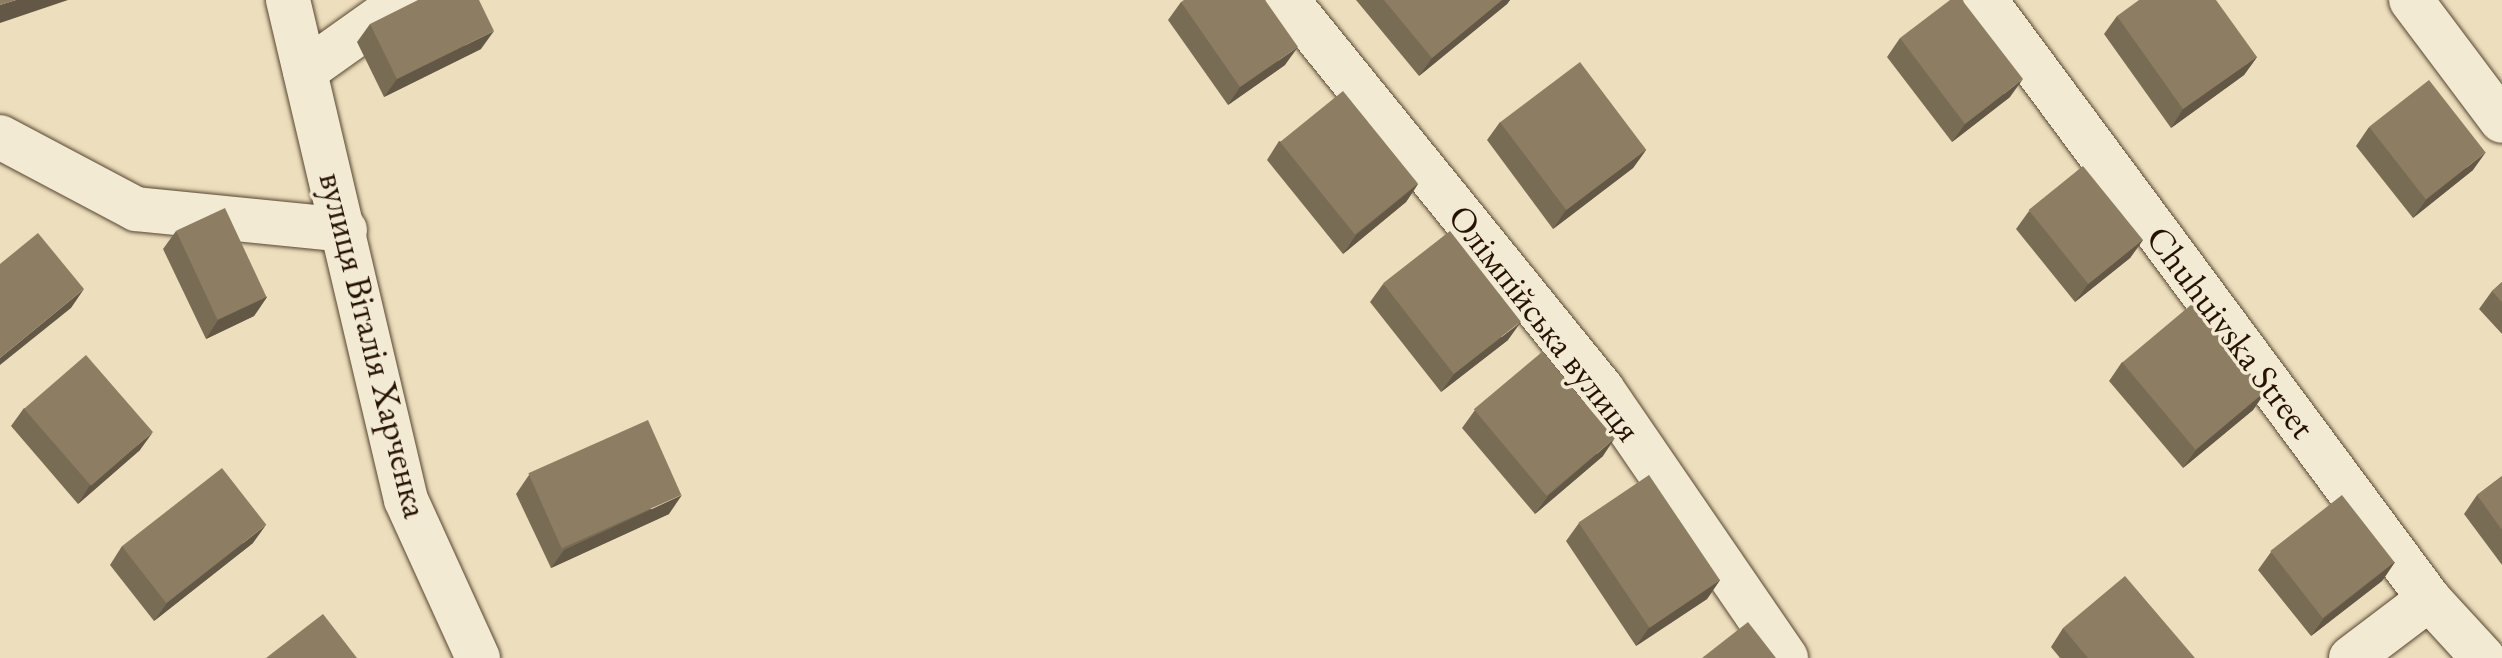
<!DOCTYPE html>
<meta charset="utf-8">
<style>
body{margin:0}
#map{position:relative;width:2502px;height:658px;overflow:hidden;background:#eddfbd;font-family:"EB Garamond",serif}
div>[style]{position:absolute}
.roads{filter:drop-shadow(0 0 2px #574531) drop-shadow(0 0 2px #574531)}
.minor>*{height:44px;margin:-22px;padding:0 22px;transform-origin:22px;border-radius:22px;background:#f3ead4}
.wall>*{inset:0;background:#796c55}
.shaded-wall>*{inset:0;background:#635845}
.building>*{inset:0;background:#8d7d63;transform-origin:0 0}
span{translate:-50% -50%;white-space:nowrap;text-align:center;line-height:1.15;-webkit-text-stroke:7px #f3ead4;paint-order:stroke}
.street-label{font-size:36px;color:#251202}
</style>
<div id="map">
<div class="roads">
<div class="minor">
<div style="left:288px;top:0;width:514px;rotate:76.72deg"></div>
<div style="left:406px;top:500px;width:174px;rotate:65.5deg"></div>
<div style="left:1287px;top:0;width:501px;rotate:51deg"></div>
<div style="left:1602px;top:389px;width:326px;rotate:55.6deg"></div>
<div style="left:1985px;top:0;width:746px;rotate:53.45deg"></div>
<div style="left:2429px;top:599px;width:80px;rotate:47.5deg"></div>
<div style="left:2411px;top:0;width:151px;rotate:53.1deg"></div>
<div style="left:305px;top:71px;width:123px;rotate:-35.4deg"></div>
<div style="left:0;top:137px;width:154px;rotate:27.9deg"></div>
<div style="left:136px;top:209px;width:210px;rotate:5.7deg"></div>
<div style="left:2351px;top:658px;width:98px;rotate:-37.1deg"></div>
</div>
</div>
<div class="wall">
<div style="clip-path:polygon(1356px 0,1510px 0,1507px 4px,1419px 76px)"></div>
<div style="clip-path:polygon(1181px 2px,1285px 65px,1228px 105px,1168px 20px)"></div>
<div style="clip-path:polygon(2117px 16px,2257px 57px,2244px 75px,2171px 128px,2104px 34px)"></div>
<div style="clip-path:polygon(370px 24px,481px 49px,384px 97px,357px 42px)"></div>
<div style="clip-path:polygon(1900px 38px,2010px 97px,1952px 142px,1887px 57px)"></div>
<div style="clip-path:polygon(1500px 122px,1646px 150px,1633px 168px,1553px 229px,1487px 140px)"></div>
<div style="clip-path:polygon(2369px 127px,2473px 170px,2413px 218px,2356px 146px)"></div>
<div style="clip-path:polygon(1279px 141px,1418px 184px,1406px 202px,1343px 254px,1267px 160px)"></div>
<div style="clip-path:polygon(2029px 211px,2143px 240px,2130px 258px,2075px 302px,2016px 229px)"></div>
<div style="clip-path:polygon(176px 231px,267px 297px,254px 316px,206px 339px,163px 249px)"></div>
<div style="clip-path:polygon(2502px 282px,2502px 334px,2479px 309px,2492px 291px)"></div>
<div style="clip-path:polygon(1383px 284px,1508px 340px,1441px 392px,1370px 302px)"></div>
<div style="clip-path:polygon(2122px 362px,2266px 391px,2253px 410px,2183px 468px,2109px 381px)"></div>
<div style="clip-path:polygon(24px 408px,140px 450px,78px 504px,11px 426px)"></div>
<div style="clip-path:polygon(1475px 410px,1603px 456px,1535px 514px,1462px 428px)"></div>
<div style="clip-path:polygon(529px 475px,669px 514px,551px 568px,516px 494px)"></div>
<div style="clip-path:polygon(2502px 476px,2502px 565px,2464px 514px,2477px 495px)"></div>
<div style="clip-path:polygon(1579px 523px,1720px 580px,1707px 599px,1636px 646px,1566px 541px)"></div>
<div style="clip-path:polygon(253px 543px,154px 621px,110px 565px,122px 546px)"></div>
<div style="clip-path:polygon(2271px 552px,2395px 562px,2382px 581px,2311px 636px,2258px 570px)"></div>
<div style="clip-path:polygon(2063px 628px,2195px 658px,2060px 658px,2051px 647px)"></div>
</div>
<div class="shaded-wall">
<div style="clip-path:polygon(16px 0,68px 0,0 23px,0 5px)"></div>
<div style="clip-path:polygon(1502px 0,1510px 0,1507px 4px,1419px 76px,1432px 58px)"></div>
<div style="clip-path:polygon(494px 31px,481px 49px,384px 97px,397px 79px)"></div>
<div style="clip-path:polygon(1298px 47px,1285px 65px,1228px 105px,1240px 87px)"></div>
<div style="clip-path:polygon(2257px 57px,2244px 75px,2171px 128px,2183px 109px)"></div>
<div style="clip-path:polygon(2023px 79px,2010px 97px,1952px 142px,1965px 124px)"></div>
<div style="clip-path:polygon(1646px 150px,1633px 168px,1553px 229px,1566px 210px)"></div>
<div style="clip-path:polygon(2486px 152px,2473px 170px,2413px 218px,2426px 200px)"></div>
<div style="clip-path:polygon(1418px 184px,1406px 202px,1343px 254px,1356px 235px)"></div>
<div style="clip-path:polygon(2143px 240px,2130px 258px,2075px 302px,2088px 284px)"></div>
<div style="clip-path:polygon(84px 289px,71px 308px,0 365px,0 358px)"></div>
<div style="clip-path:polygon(267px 297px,254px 316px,206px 339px,218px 320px)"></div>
<div style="clip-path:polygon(1521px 322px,1508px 340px,1441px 392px,1454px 374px)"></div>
<div style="clip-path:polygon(2266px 391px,2253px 410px,2183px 468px,2196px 450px)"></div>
<div style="clip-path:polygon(153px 432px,140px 450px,78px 504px,90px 485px)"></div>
<div style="clip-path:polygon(1615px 438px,1603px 456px,1535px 514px,1548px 496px)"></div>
<div style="clip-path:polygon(682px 495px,669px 514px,551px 568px,564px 550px)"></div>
<div style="clip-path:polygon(266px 525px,253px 543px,154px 621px,167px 603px)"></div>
<div style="clip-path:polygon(2395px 562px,2382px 581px,2311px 636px,2324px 618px)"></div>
<div style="clip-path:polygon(1720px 580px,1707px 599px,1636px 646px,1649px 628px)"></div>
</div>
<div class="building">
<div style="clip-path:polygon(0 0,16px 0,0 5px)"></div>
<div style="clip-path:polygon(418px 0,479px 0,494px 31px,397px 79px,370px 24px)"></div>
<div style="clip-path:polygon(1184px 0,1265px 0,1298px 47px,1240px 87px,1181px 2px)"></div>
<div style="clip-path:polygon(1384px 0,1502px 0,1432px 58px)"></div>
<div style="clip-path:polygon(1950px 0,1962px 0,2023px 79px,1965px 124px,1900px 38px)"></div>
<div style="clip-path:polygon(2139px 0,2216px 0,2257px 57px,2183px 109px,2117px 16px)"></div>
<div style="left:1580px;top:62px;width:110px;height:100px;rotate:53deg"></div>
<div style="left:2429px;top:80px;width:92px;height:76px;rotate:52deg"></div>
<div style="left:1343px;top:91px;width:119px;height:81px;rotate:51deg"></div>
<div style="left:2083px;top:166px;width:95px;height:70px;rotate:51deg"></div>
<div style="left:225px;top:208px;width:98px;height:54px;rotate:65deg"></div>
<div style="left:1450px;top:231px;width:115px;height:85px;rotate:52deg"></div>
<div style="clip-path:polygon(38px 233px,84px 289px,0 358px,0 264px)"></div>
<div style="clip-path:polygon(2502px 282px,2502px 302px,2492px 291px)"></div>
<div style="left:2192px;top:304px;width:114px;height:91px;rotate:50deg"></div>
<div style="left:1542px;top:352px;width:113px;height:89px;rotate:50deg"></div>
<div style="left:86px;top:355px;width:102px;height:82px;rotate:49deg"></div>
<div style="left:648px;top:420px;width:82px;height:131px;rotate:66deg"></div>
<div style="left:222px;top:468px;width:72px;height:127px;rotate:52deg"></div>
<div style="left:1649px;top:475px;width:127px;height:85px;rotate:56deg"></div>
<div style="clip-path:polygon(2502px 476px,2502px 530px,2477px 495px)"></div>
<div style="left:2342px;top:495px;width:85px;height:91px;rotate:52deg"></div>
<div style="clip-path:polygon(2125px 576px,2195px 658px,2088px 658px,2063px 628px)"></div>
<div style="clip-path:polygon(323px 614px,357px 658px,266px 658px)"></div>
<div style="clip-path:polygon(1748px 622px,1776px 658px,1702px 658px)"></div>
</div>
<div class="street-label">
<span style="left:1545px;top:323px;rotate:52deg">Олімпійська вулиця</span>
<span style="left:2231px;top:332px;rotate:53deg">Chuhuivska Street</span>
<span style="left:374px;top:345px;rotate:76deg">вулиця Віталія Харченка</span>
</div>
</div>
